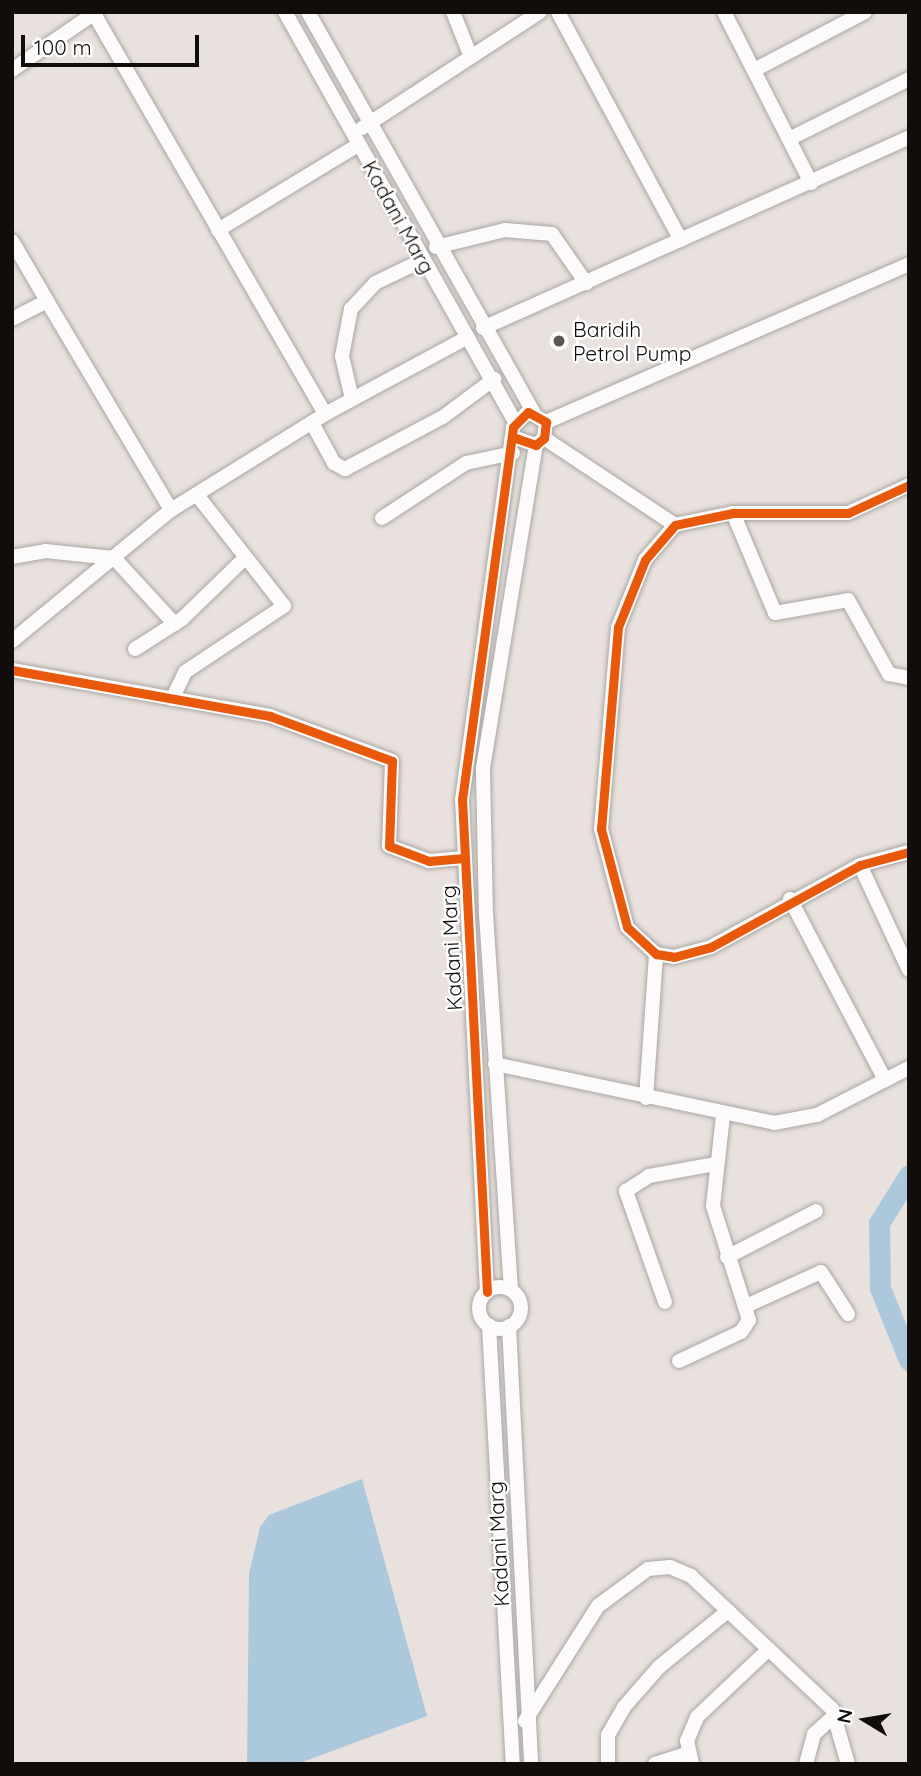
<!DOCTYPE html>
<style>
body{margin:0}
#map{position:relative;width:921px;height:1776px;overflow:hidden;background:#e8e1dd;font-family:Quicksand,sans-serif}
div>[style]{position:absolute}
.water>*{inset:0;background:#acc8dc}
.river>*{height:21px;margin:-10.5px;padding:0 10.5px;transform-origin:10.5px;border-radius:10.5px;background:#acc8dc}
.roads{filter:drop-shadow(0 0 2px #aaa6a3) drop-shadow(0 0 2px #aaa6a3)}
.minor>*{height:14px;margin:-7px;padding:0 7px;transform-origin:7px;border-radius:7px;background:#fcfafa}
.minor>.ring{margin:-7px;padding:0;box-sizing:content-box;background:none;border:14px solid #fcfafa;border-radius:50%}
.cycleway>*{height:9px;margin:-4.5px;padding:0 4.5px;transform-origin:4.5px;border-radius:4.5px;background:#e8590c}
.dots>*{width:19px;height:19px;translate:-50% -50%;box-sizing:border-box;border:4px solid #fff;border-radius:50%}
span{translate:-50% -50%;white-space:nowrap;text-align:center;line-height:1.15;-webkit-text-stroke:5px #fff;paint-order:stroke}
.street-label{font-size:21px;color:#110d0a}
.poi-label{font-size:21px;color:#110d0a}
.left{translate:0 -50%;text-align:left}
.frame{position:absolute;inset:0;border:14px solid #110d0a;pointer-events:none}
.north{position:absolute;left:830px;top:1685px;width:70px;height:70px;-webkit-text-stroke:5px #fff;paint-order:stroke;rotate:281deg;font-size:19px;font-weight:700;line-height:28px;text-align:center;color:#110d0a}
.north::after{content:'';display:block;margin:auto;width:24px;height:32px;background:#110d0a;clip-path:polygon(50% 0,100% 100%,50% 72%,0 100%)}
.scale{position:absolute;left:21px;top:35px;width:178px;height:32px;box-sizing:border-box;border:4px solid #110d0a;border-top:0;padding-left:9px;font-size:21px;line-height:24px;white-space:nowrap;color:#110d0a;-webkit-text-stroke:5px #fff;paint-order:stroke}
</style>
<div id="map">
<div class="water">
<div style="clip-path:polygon(362px 1479px,427px 1716px,297px 1764px,247px 1764px,249px 1574px,260px 1527px,269px 1515px)"></div>
</div>
<div class="river">
<div style="left:909px;top:1175px;width:57px;rotate:122deg"></div>
<div style="left:879px;top:1223px;width:65px;rotate:89.1deg"></div>
<div style="left:880px;top:1288px;width:78px;rotate:68.1deg"></div>
</div>
<div class="roads">
<div class="minor">
<div style="left:93px;top:12px;width:464px;rotate:60deg"></div>
<div style="left:285px;top:12px;width:470px;rotate:60.7deg"></div>
<div style="left:308px;top:12px;width:459px;rotate:60.6deg"></div>
<div style="left:453px;top:12px;width:48px;rotate:68.2deg"></div>
<div style="left:558px;top:12px;width:259px;rotate:61.7deg"></div>
<div style="left:724px;top:12px;width:192px;rotate:63deg"></div>
<div style="left:756px;top:69px;width:123px;rotate:-27.6deg"></div>
<div style="left:12px;top:70px;width:102px;rotate:-34.6deg"></div>
<div style="left:362px;top:128px;width:212px;rotate:-33.1deg"></div>
<div style="left:791px;top:138px;width:132px;rotate:-26.6deg"></div>
<div style="left:218px;top:230px;width:164px;rotate:-31.3deg"></div>
<div style="left:12px;top:241px;width:69px;rotate:59.7deg"></div>
<div style="left:436px;top:247px;width:71px;rotate:-13.8deg"></div>
<div style="left:505px;top:230px;width:47px;rotate:4.9deg"></div>
<div style="left:552px;top:234px;width:60px;rotate:55.2deg"></div>
<div style="left:12px;top:319px;width:39px;rotate:-27deg"></div>
<div style="left:47px;top:301px;width:243px;rotate:59.3deg"></div>
<div style="left:483px;top:328px;width:467px;rotate:-24.1deg"></div>
<div style="left:352px;top:399px;width:44px;rotate:-103.1deg"></div>
<div style="left:342px;top:356px;width:48px;rotate:-79.2deg"></div>
<div style="left:351px;top:309px;width:35px;rotate:-47deg"></div>
<div style="left:375px;top:283px;width:53px;rotate:-25.6deg"></div>
<div style="left:546px;top:422px;width:396px;rotate:-23.5deg"></div>
<div style="left:312px;top:423px;width:46px;rotate:61.2deg"></div>
<div style="left:334px;top:463px;width:13px;rotate:29deg"></div>
<div style="left:345px;top:469px;width:111px;rotate:-28deg"></div>
<div style="left:443px;top:417px;width:64px;rotate:-36.7deg"></div>
<div style="left:544px;top:438px;width:157px;rotate:33.6deg"></div>
<div style="left:909px;top:485px;width:67px;rotate:155.3deg"></div>
<div style="left:848px;top:513px;width:115px;rotate:180deg"></div>
<div style="left:733px;top:513px;width:59px;rotate:168.3deg"></div>
<div style="left:675px;top:525px;width:46px;rotate:130.6deg"></div>
<div style="left:645px;top:560px;width:72px;rotate:111.9deg"></div>
<div style="left:618px;top:627px;width:203px;rotate:94.8deg"></div>
<div style="left:601px;top:829px;width:101px;rotate:75.1deg"></div>
<div style="left:627px;top:927px;width:40px;rotate:43deg"></div>
<div style="left:656px;top:954px;width:18px;rotate:9deg"></div>
<div style="left:674px;top:957px;width:38px;rotate:-15deg"></div>
<div style="left:711px;top:947px;width:170px;rotate:-28.8deg"></div>
<div style="left:860px;top:865px;width:51px;rotate:-14.9deg"></div>
<div style="left:733px;top:513px;width:108px;rotate:67.2deg"></div>
<div style="left:775px;top:613px;width:74px;rotate:-10.1deg"></div>
<div style="left:848px;top:600px;width:85px;rotate:61deg"></div>
<div style="left:889px;top:674px;width:20px;rotate:11deg"></div>
<div style="left:382px;top:518px;width:100px;rotate:-33.2deg"></div>
<div style="left:466px;top:463px;width:48px;rotate:-12deg"></div>
<div style="left:12px;top:557px;width:34px;rotate:-10deg"></div>
<div style="left:45px;top:551px;width:69px;rotate:5.8deg"></div>
<div style="left:114px;top:558px;width:90px;rotate:47.3deg"></div>
<div style="left:12px;top:641px;width:206px;rotate:-39.5deg"></div>
<div style="left:171px;top:510px;width:181px;rotate:-31.9deg"></div>
<div style="left:325px;top:414px;width:162px;rotate:-28.3deg"></div>
<div style="left:135px;top:649px;width:56px;rotate:-32.6deg"></div>
<div style="left:182px;top:619px;width:88px;rotate:-44.1deg"></div>
<div style="left:12px;top:670px;width:262px;rotate:10.1deg"></div>
<div style="left:270px;top:716px;width:130px;rotate:20.2deg"></div>
<div style="left:392px;top:761px;width:85px;rotate:92deg"></div>
<div style="left:389px;top:846px;width:43px;rotate:20.6deg"></div>
<div style="left:429px;top:861px;width:35px;rotate:-5deg"></div>
<div style="left:172px;top:699px;width:30px;rotate:-64deg"></div>
<div style="left:185px;top:672px;width:119px;rotate:-33.7deg"></div>
<div style="left:284px;top:606px;width:141px;rotate:-128.1deg"></div>
<div style="left:860px;top:865px;width:116px;rotate:65deg"></div>
<div style="left:790px;top:899px;width:204px;rotate:62.3deg"></div>
<div style="left:495px;top:1064px;width:285px;rotate:11.9deg"></div>
<div style="left:774px;top:1123px;width:44px;rotate:-10.5deg"></div>
<div style="left:817px;top:1115px;width:103px;rotate:-27.1deg"></div>
<div style="left:646px;top:1098px;width:144px;rotate:-86deg"></div>
<div style="left:727px;top:1257px;width:100px;rotate:-27.3deg"></div>
<div class="ring" style="left:479px;top:1287px;width:28px;height:28px"></div>
<div style="left:511px;top:1290px;width:376px;rotate:-93.8deg"></div>
<div style="left:486px;top:915px;width:147px;rotate:-91.2deg"></div>
<div style="left:483px;top:768px;width:327px;rotate:-80.7deg"></div>
<div style="left:487px;top:1292px;width:493px;rotate:-92.9deg"></div>
<div style="left:462px;top:800px;width:376px;rotate:-82.2deg"></div>
<div style="left:513px;top:427px;width:21px;rotate:-45deg"></div>
<div style="left:528px;top:412px;width:21px;rotate:29deg"></div>
<div style="left:546px;top:422px;width:16px;rotate:97deg"></div>
<div style="left:544px;top:438px;width:11px;rotate:139deg"></div>
<div style="left:536px;top:445px;width:21px;rotate:-161deg"></div>
<div style="left:665px;top:1302px;width:118px;rotate:-109.4deg"></div>
<div style="left:626px;top:1191px;width:27px;rotate:-33deg"></div>
<div style="left:649px;top:1176px;width:67px;rotate:-10.3deg"></div>
<div style="left:746px;top:1306px;width:82px;rotate:-24.4deg"></div>
<div style="left:821px;top:1272px;width:50px;rotate:57.3deg"></div>
<div style="left:489px;top:1325px;width:440px;rotate:86.9deg"></div>
<div style="left:509px;top:1326px;width:439px;rotate:87.1deg"></div>
<div style="left:679px;top:1361px;width:68px;rotate:-25.1deg"></div>
<div style="left:741px;top:1332px;width:14px;rotate:-56deg"></div>
<div style="left:749px;top:1320px;width:120px;rotate:-107.5deg"></div>
<div style="left:713px;top:1206px;width:91px;rotate:-83.7deg"></div>
<div style="left:525px;top:1721px;width:136px;rotate:-57.6deg"></div>
<div style="left:598px;top:1606px;width:62px;rotate:-36.5deg"></div>
<div style="left:648px;top:1569px;width:22px;rotate:-5deg"></div>
<div style="left:670px;top:1567px;width:23px;rotate:23deg"></div>
<div style="left:691px;top:1576px;width:194px;rotate:43.3deg"></div>
<div style="left:832px;top:1709px;width:57px;rotate:73.8deg"></div>
<div style="left:608px;top:1764px;width:29px;rotate:-90deg"></div>
<div style="left:608px;top:1735px;width:32px;rotate:-60deg"></div>
<div style="left:624px;top:1707px;width:53px;rotate:-48.8deg"></div>
<div style="left:659px;top:1667px;width:89px;rotate:-39.1deg"></div>
<div style="left:655px;top:1764px;width:36px;rotate:-18deg"></div>
<div style="left:692px;top:1764px;width:24px;rotate:-102deg"></div>
<div style="left:687px;top:1741px;width:26px;rotate:-67deg"></div>
<div style="left:697px;top:1717px;width:99px;rotate:-43.4deg"></div>
<div style="left:806px;top:1764px;width:31px;rotate:-75deg"></div>
<div style="left:814px;top:1734px;width:30px;rotate:-42deg"></div>
</div>
</div>
<div class="cycleway">
<div style="left:909px;top:485px;width:67px;rotate:155.3deg"></div>
<div style="left:848px;top:513px;width:115px;rotate:180deg"></div>
<div style="left:733px;top:513px;width:59px;rotate:168.3deg"></div>
<div style="left:675px;top:525px;width:46px;rotate:130.6deg"></div>
<div style="left:645px;top:560px;width:72px;rotate:111.9deg"></div>
<div style="left:618px;top:627px;width:203px;rotate:94.8deg"></div>
<div style="left:601px;top:829px;width:101px;rotate:75.1deg"></div>
<div style="left:627px;top:927px;width:40px;rotate:43deg"></div>
<div style="left:656px;top:954px;width:18px;rotate:9deg"></div>
<div style="left:674px;top:957px;width:38px;rotate:-15deg"></div>
<div style="left:711px;top:947px;width:170px;rotate:-28.8deg"></div>
<div style="left:860px;top:865px;width:51px;rotate:-14.9deg"></div>
<div style="left:12px;top:670px;width:262px;rotate:10.1deg"></div>
<div style="left:270px;top:716px;width:130px;rotate:20.2deg"></div>
<div style="left:392px;top:761px;width:85px;rotate:92deg"></div>
<div style="left:389px;top:846px;width:43px;rotate:20.6deg"></div>
<div style="left:429px;top:861px;width:35px;rotate:-5deg"></div>
<div style="left:487px;top:1292px;width:493px;rotate:-92.9deg"></div>
<div style="left:462px;top:800px;width:376px;rotate:-82.2deg"></div>
<div style="left:513px;top:427px;width:21px;rotate:-45deg"></div>
<div style="left:528px;top:412px;width:21px;rotate:29deg"></div>
<div style="left:546px;top:422px;width:16px;rotate:97deg"></div>
<div style="left:544px;top:438px;width:11px;rotate:139deg"></div>
<div style="left:536px;top:445px;width:21px;rotate:-161deg"></div>
</div>
<div class="dots">
<div style="left:559px;top:341px;background:#5c5754"></div>
</div>
<div class="street-label">
<span style="left:399px;top:217px;rotate:61deg">Kadani Marg</span>
<span style="left:451px;top:948px;rotate:-93deg">Kadani Marg</span>
<span style="left:498px;top:1544px;rotate:-93deg">Kadani Marg</span>
</div>
<div class="poi-label">
<span class="left" style="left:573px;top:341px">Baridih<br>Petrol Pump</span>
</div>
<div class="frame"></div>
<div class="north">N</div>
<div class="scale">100 m</div>
</div>
